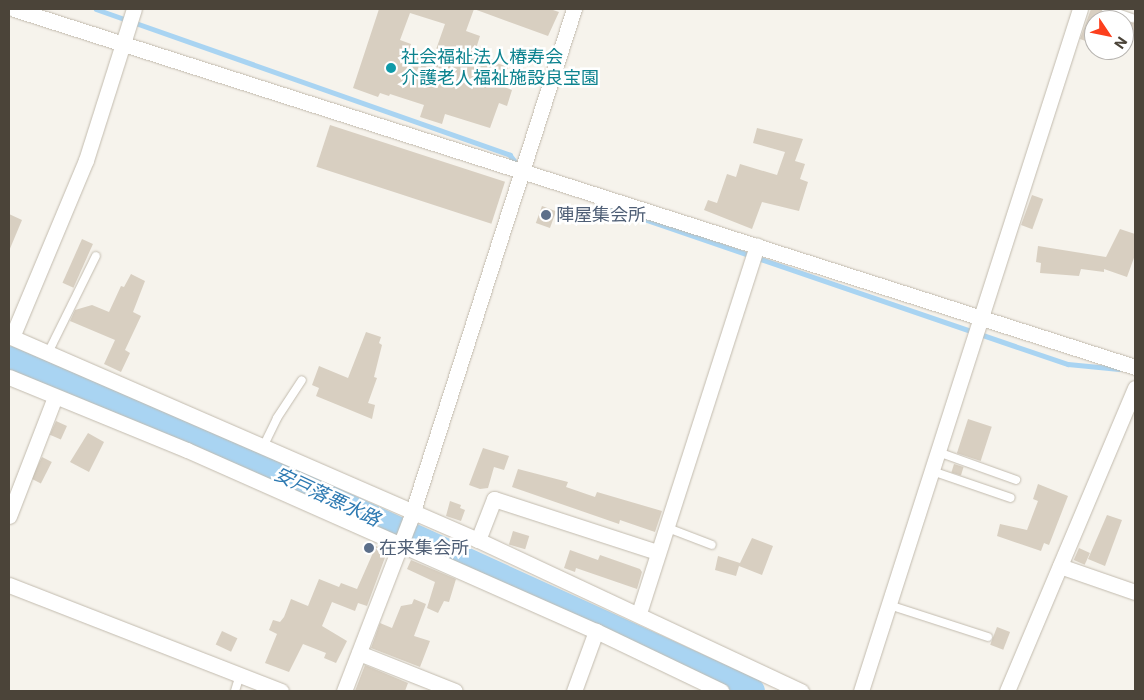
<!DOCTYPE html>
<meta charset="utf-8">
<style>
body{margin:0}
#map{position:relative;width:1144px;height:700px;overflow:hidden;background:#f6f3ec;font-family:Inter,"Noto Sans JP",sans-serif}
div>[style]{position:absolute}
.stream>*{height:4.5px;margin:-2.25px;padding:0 2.25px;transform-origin:2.25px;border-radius:2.25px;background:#a9d4f2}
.river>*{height:26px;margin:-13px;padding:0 13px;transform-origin:13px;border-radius:13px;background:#a9d4f2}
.building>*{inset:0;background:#d8cfc1;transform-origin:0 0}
.roads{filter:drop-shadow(0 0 1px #c2bbae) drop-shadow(0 0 1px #c2bbae)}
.service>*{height:8px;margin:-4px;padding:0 4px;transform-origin:4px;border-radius:4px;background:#fff}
.minor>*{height:15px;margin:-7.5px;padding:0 7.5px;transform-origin:7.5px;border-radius:7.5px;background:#fff}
.dots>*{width:14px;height:14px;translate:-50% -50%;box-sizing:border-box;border:2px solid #fff;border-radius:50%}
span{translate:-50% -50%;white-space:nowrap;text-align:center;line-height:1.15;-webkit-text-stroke:5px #fff;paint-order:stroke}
.culture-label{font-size:18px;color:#0d838f}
.left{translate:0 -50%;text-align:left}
.service-label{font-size:18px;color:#4e5e75}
.water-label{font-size:19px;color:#2e7ab2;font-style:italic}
.frame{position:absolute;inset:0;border:10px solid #4b4439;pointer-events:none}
.north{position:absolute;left:1084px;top:10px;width:50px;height:50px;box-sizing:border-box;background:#fff;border:1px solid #b7b4b0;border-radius:50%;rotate:124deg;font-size:14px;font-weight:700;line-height:20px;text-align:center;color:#4b4439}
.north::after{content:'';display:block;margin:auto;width:18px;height:22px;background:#fc3f1d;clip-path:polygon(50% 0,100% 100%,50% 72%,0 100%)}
</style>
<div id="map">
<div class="stream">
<div style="left:96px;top:9px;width:439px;rotate:19.4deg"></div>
<div style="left:510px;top:155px;width:11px;rotate:52deg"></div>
<div style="left:606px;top:206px;width:488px;rotate:18.9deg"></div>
<div style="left:1068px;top:364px;width:51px;rotate:5.6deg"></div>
</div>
<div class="river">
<div style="left:9px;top:359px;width:202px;rotate:22.8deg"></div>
<div style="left:195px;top:437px;width:612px;rotate:24.51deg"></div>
</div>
<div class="building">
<div style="clip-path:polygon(evenodd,379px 9px,550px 9px,559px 12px,548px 36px,474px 9px,466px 31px,480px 36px,474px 55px,508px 67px,502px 86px,512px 90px,507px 106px,499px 103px,490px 128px,445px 114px,442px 124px,420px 117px,424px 105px,390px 94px,389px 96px,380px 93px,378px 97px,353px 88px,379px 9px,410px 13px,445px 24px,433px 58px,409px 50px,411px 44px,400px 40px,410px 13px)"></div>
<div style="clip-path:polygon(1091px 9px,1101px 9px,1104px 14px,1121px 20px,1094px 20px,1094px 44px,1080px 39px)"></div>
<div style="clip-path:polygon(1124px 21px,1135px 23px,1135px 34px,1124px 28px)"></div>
<div style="left:330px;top:125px;width:184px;height:44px;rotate:18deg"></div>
<div style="clip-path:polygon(757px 128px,803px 139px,795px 161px,805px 164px,800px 179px,808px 182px,799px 211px,762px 202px,752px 229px,704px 210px,708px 200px,717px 203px,727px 174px,736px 177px,740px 164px,777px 175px,785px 152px,753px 143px)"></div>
<div style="left:1032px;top:195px;width:12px;height:32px;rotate:20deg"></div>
<div style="left:542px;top:206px;width:15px;height:18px;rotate:20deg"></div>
<div style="clip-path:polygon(9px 214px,22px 220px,9px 251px)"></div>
<div style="clip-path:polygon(1120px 229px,1135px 234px,1135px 255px,1127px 277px,1104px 269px,1104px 272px,1081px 269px,1079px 276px,1040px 273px,1041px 263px,1036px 262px,1038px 246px,1106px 257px)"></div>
<div style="left:82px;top:239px;width:12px;height:48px;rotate:24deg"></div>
<div style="clip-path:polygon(131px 274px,145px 281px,133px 312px,141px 316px,125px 350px,130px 353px,121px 372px,104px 364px,115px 340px,70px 321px,75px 310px,92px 305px,109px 312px,121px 286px,124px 287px)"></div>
<div style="clip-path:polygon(366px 332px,381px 337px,379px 343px,382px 345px,374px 377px,377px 378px,368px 403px,375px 405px,372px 419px,316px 396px,319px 388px,312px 385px,319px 366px,348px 378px)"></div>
<div style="left:968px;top:419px;width:25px;height:36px;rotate:18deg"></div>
<div style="left:56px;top:421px;width:12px;height:15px;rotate:24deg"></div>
<div style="clip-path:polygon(88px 433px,104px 442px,89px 472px,70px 462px)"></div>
<div style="clip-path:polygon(483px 448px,509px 456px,504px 470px,494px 467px,488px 488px,480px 489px,469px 485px)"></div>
<div style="left:42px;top:457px;width:11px;height:24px;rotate:27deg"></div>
<div style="left:954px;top:464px;width:10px;height:9px;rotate:17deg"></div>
<div style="clip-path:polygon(518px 469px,568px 482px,566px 487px,595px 497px,597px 492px,662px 511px,655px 532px,620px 520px,619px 524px,512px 487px)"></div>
<div style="clip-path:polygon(1038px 484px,1068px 496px,1049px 545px,1044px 543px,1041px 551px,997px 536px,1000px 524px,1027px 530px,1038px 501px,1033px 499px)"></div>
<div style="clip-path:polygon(450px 501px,461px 505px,460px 508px,465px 510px,461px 521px,446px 516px)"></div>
<div style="clip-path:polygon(1107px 515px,1122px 520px,1105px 566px,1088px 559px)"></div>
<div style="left:513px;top:531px;width:17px;height:14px;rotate:17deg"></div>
<div style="clip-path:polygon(752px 538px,773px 546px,762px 575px,739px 566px,736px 576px,715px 570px,718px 556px,740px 563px)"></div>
<div style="clip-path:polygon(376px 546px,387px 552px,367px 606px,358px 603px,355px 611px,332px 602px,322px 626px,347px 641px,336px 663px,324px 658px,326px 653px,303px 644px,289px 672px,265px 663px,277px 634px,269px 630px,273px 620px,280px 622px,284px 617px,291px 599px,308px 606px,319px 579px,339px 587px,341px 583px,357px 589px)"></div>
<div style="left:1079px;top:548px;width:12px;height:13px;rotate:24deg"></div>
<div style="clip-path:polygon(570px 550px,598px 560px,600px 555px,640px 569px,642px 572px,637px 589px,576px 568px,575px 572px,564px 568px)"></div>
<div style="clip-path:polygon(411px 560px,456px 579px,449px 602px,444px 601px,438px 613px,427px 608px,435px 582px,407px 569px)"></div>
<div style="clip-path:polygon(414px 599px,426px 604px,414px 636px,430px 641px,420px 667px,371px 648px,380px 623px,392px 628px,401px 606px,412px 604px)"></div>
<div style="left:997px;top:627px;width:14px;height:19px;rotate:21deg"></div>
<div style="left:222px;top:631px;width:17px;height:15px;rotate:25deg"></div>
<div style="clip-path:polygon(365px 665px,408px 683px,405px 691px,355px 691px)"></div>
</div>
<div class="roads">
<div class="service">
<div style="left:1106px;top:9px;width:28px;rotate:19deg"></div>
<div style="left:48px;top:353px;width:108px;rotate:-63.7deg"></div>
<div style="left:263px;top:447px;width:32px;rotate:-64deg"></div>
<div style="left:277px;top:418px;width:45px;rotate:-56.7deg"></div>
<div style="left:938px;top:452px;width:83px;rotate:19.7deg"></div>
<div style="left:932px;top:471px;width:83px;rotate:18.9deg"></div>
<div style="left:665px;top:527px;width:50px;rotate:21deg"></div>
<div style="left:889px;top:605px;width:104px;rotate:17.9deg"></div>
<div style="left:235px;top:691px;width:17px;rotate:-73deg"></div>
</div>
<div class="minor">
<div style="left:14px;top:9px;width:1177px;rotate:17.71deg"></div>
<div style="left:9px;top:336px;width:511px;rotate:23.51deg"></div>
<div style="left:478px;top:540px;width:357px;rotate:25.1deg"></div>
<div style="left:12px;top:337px;width:192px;rotate:-67.3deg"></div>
<div style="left:86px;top:160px;width:158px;rotate:-72.4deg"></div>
<div style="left:9px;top:377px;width:192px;rotate:22.3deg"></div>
<div style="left:187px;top:450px;width:447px;rotate:23.9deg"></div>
<div style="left:596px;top:631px;width:64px;rotate:110.1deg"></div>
<div style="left:9px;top:516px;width:128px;rotate:-68.9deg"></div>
<div style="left:478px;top:540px;width:44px;rotate:-68.7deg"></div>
<div style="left:494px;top:499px;width:171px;rotate:18deg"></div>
<div style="left:1060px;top:566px;width:79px;rotate:19.1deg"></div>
<div style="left:9px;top:585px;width:292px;rotate:21.3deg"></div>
<div style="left:639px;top:613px;width:386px;rotate:-72.2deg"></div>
<div style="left:596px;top:631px;width:139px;rotate:25.6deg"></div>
<div style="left:359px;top:653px;width:103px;rotate:21.6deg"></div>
<div style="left:344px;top:691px;width:183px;rotate:-68.9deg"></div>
<div style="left:410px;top:520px;width:537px;rotate:-72.21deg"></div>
<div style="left:861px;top:691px;width:716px;rotate:-72.2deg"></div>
<div style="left:1007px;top:691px;width:329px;rotate:-67.1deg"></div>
</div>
</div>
<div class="dots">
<div style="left:391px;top:68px;background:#0f9aa8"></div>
<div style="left:546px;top:215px;background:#5c6f8a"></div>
<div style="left:369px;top:548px;background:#5c6f8a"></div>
</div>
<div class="culture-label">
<span class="left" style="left:401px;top:68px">社会福祉法人椿寿会<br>介護老人福祉施設良宝園</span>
</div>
<div class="service-label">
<span class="left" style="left:556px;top:215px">陣屋集会所</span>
<span class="left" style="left:379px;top:548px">在来集会所</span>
</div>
<div class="water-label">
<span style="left:327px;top:497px;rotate:25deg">安戸落悪水路</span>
</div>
<div class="frame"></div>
<div class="north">N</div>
</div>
